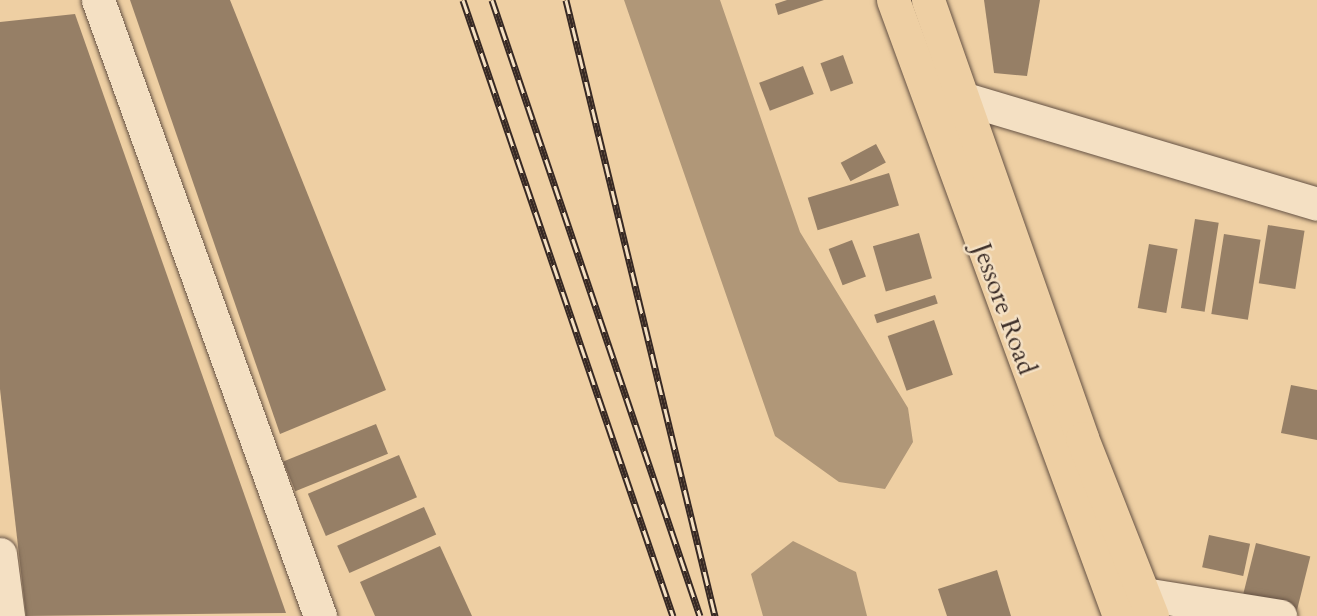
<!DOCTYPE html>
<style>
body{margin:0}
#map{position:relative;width:1317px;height:616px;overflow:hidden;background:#eecfa3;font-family:Cardo,serif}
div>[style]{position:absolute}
.water>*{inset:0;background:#b09778}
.building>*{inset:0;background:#967f66;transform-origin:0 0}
.roads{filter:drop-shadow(0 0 2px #655244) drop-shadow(0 0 2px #655244)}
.minor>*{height:33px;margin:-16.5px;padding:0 16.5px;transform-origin:16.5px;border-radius:16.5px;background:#f4e0c3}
.highway>*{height:33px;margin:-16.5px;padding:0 16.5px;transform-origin:16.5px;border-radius:16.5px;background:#eecfa3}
.rail>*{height:7px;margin-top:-3.5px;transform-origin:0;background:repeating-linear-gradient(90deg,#f4e0c3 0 14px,#372924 0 28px);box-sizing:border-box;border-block:2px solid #372924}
span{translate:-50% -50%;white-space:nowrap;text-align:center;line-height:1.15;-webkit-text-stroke:5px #f4e0c3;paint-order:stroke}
.street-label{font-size:26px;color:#372924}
</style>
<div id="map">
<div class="water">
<div style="clip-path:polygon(624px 0,720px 0,800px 232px,908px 408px,913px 442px,885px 489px,839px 482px,775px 436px)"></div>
<div style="clip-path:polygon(793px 541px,856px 572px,867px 616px,763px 616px,751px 574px)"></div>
</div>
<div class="building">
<div style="clip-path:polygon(130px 0,230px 0,386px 390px,280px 434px)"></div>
<div style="clip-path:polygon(787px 0,824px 0,778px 15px,775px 4px)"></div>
<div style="clip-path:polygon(984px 0,1040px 0,1027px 76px,994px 73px)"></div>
<div style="clip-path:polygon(75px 14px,286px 613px,26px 616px,0 389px,0 22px)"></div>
<div style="left:843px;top:55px;width:30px;height:24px;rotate:70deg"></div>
<div style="left:803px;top:66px;width:30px;height:47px;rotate:69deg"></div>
<div style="left:876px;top:144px;width:21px;height:40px;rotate:62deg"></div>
<div style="left:889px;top:173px;width:34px;height:85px;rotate:73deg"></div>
<div style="left:1195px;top:219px;width:24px;height:90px;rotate:9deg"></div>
<div style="left:1268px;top:225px;width:37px;height:59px;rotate:9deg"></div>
<div style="left:919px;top:233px;width:47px;height:48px;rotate:74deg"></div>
<div style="left:1224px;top:234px;width:37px;height:81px;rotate:9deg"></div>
<div style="left:852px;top:240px;width:39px;height:25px;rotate:69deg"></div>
<div style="left:1149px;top:244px;width:29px;height:65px;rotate:10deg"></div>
<div style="left:935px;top:295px;width:9px;height:64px;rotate:72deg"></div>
<div style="left:934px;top:320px;width:58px;height:49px;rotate:71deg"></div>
<div style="clip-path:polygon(1291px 385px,1317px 390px,1317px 440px,1281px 433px)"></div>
<div style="left:376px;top:424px;width:32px;height:100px;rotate:68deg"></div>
<div style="left:399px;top:455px;width:46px;height:99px;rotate:67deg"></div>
<div style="left:424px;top:507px;width:30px;height:95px;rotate:66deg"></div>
<div style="left:1209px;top:535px;width:42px;height:33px;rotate:12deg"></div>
<div style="left:1256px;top:543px;width:56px;height:57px;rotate:14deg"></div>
<div style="clip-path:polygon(440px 546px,472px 616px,375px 616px,360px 582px)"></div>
<div style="clip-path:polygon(997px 570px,1011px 616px,947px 616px,938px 589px)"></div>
</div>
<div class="roads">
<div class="minor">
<div style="left:98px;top:0;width:655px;rotate:70.18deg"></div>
<div style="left:962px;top:98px;width:370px;rotate:16.6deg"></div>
<div style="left:0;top:554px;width:63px;rotate:82.6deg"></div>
<div style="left:1143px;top:594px;width:139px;rotate:9.1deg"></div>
</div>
<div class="highway">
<div style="left:893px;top:0;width:656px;rotate:69.85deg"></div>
<div style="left:928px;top:0;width:464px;rotate:70.6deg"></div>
<div style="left:1082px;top:438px;width:191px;rotate:68.5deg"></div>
</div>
</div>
<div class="rail">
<div style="left:463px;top:0;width:651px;rotate:71.18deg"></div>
<div style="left:492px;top:0;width:650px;rotate:71.34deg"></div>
<div style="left:566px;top:0;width:634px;rotate:76.4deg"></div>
</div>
<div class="street-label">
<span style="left:1004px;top:309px;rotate:70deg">Jessore Road</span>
</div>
</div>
